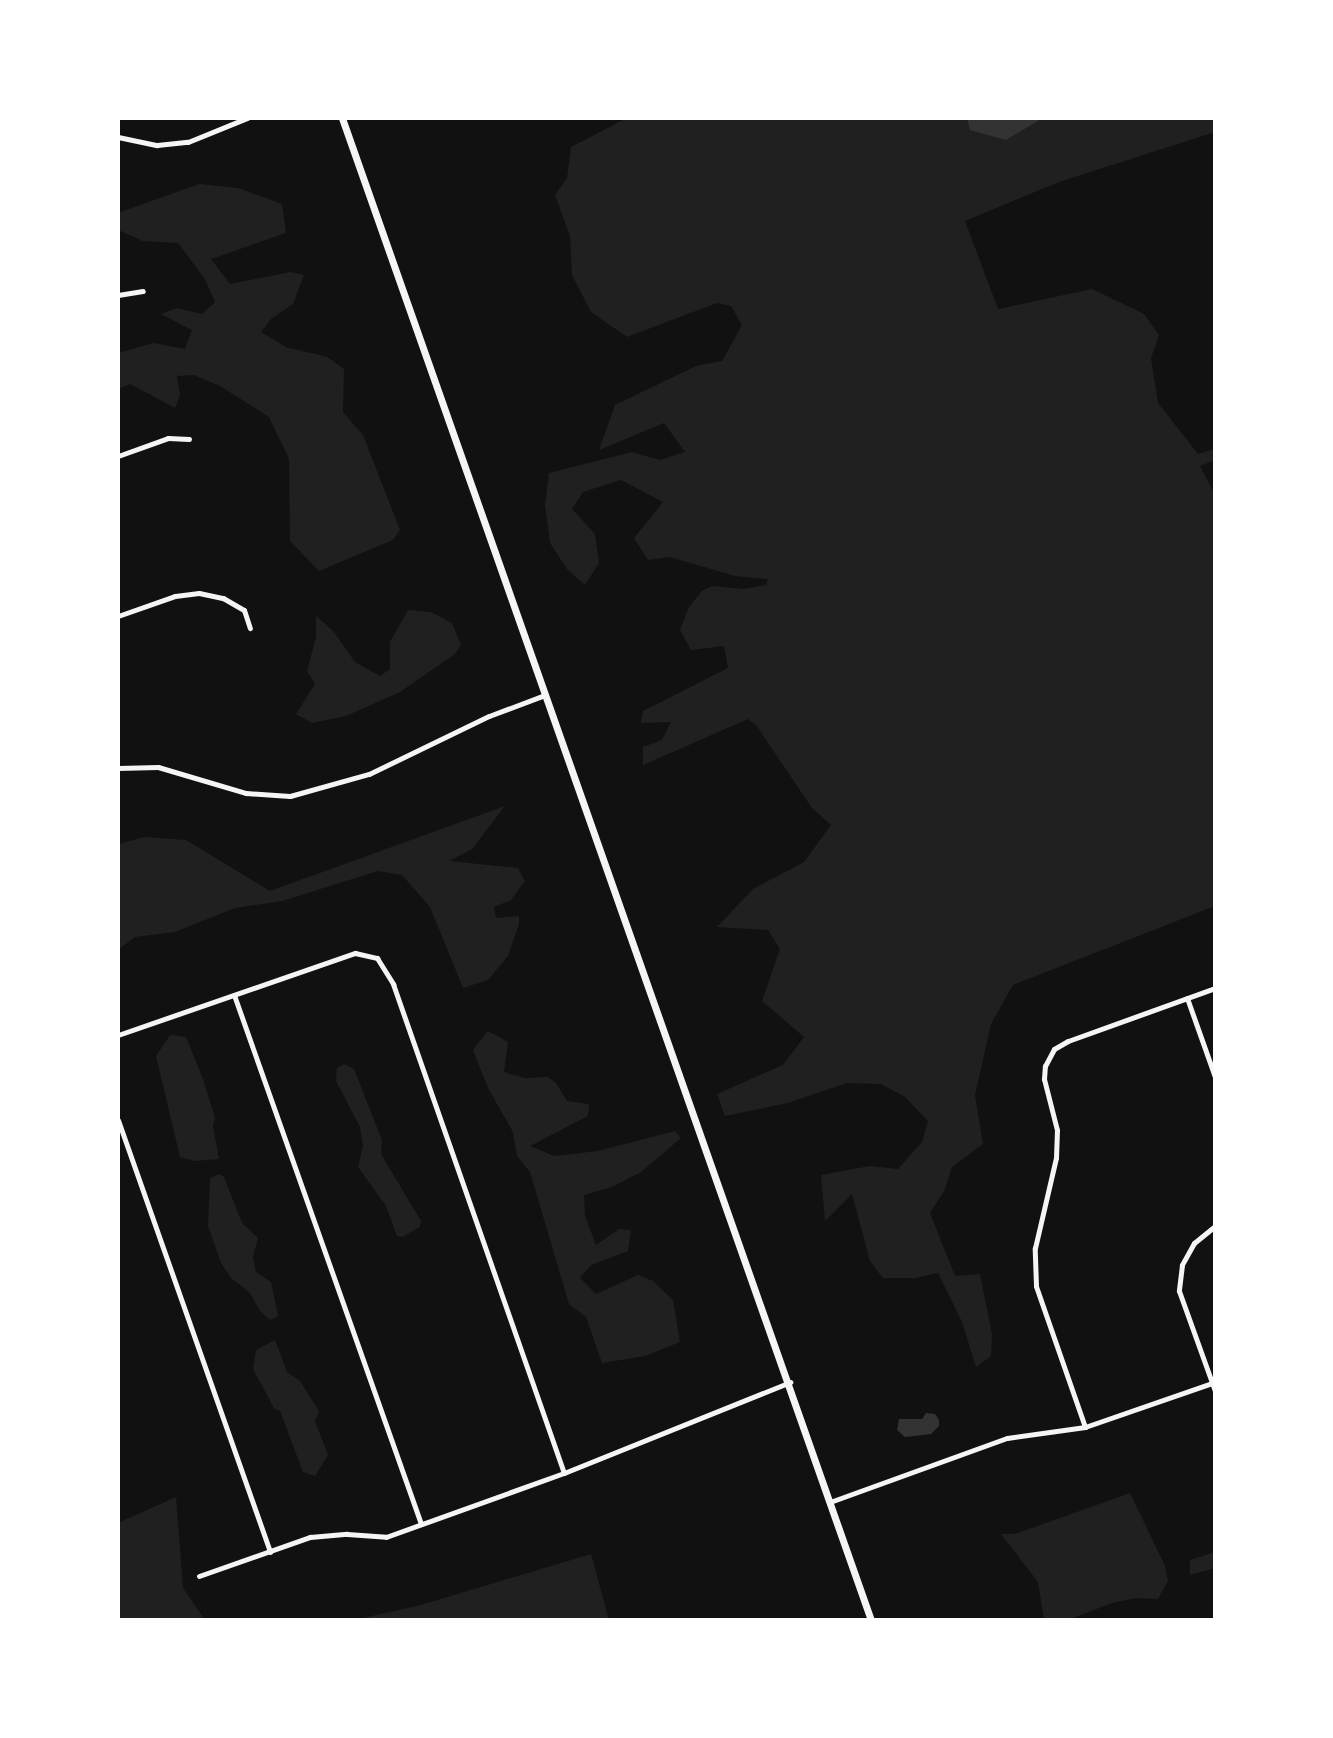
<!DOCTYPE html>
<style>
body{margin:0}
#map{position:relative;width:1333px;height:1738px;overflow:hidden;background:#111;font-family:"Open Sans",sans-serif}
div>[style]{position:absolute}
.green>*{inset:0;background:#202020}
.water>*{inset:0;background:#333}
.minor>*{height:5px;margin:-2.5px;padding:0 2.5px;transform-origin:2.5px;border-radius:2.5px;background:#f5f5f5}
.primary>*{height:7px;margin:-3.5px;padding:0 3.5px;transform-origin:3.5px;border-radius:3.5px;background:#f5f5f5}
span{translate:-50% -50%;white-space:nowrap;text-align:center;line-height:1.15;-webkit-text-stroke:6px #fff;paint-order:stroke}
.frame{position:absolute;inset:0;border:120px solid #fff;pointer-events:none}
</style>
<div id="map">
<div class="green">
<div style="clip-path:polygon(627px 118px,1215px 118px,1215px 132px,1059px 182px,965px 221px,998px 309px,1092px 289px,1144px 314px,1159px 335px,1151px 358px,1158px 403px,1198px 454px,1215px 449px,1215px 460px,1200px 466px,1215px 495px,1215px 906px,1013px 985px,991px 1024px,975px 1095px,983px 1144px,952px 1167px,944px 1191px,930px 1213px,955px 1276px,980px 1274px,992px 1334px,991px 1356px,976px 1367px,962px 1322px,938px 1273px,915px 1278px,883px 1278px,870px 1261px,852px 1194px,825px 1221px,821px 1175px,870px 1166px,898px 1169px,922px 1142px,928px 1121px,905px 1097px,881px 1084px,847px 1083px,788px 1103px,725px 1116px,717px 1094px,783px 1065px,804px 1037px,762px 1001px,780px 949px,768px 930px,717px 927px,753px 889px,804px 862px,831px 825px,812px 808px,756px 725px,748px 719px,643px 765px,643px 747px,662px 740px,671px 722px,641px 723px,643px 711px,728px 668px,724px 646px,691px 650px,680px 630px,689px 607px,702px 591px,712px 586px,744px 589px,766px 585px,768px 579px,735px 576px,670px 557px,648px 560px,634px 538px,663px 502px,621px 480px,583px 492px,572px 509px,595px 534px,599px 563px,585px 585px,567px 569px,550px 543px,545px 505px,549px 473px,632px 452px,660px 460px,685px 452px,664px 423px,599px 450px,615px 405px,696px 366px,722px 361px,742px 325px,731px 306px,717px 303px,627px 337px,591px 312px,572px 275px,570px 236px,555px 195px,567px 178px,571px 147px)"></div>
<div style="clip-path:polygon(199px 184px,238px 188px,282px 204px,286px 233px,211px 259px,230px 284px,291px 272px,304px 275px,293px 304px,271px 319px,261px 332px,286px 347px,327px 357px,344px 369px,343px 412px,363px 435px,400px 530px,393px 540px,319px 571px,290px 541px,289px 459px,269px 417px,220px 386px,194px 375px,177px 376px,180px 395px,175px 408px,130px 384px,118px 389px,118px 353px,154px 343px,185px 349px,192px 330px,161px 314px,177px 308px,202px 314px,215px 302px,205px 279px,178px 243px,143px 241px,118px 230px,118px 213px)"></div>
<div style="clip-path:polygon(408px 610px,431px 612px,452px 623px,461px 645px,455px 654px,400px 692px,346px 716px,312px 723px,296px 714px,315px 684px,307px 671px,316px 637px,316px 616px,333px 631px,355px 662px,380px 676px,390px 669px,390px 642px)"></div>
<div style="clip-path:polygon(505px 806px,472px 849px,449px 861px,518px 868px,525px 881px,511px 900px,494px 907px,496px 918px,519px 916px,519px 924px,508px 956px,488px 980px,463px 988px,430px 907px,402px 875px,378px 871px,282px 901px,235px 908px,175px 932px,135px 937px,118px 950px,118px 844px,145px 837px,186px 840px,270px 891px)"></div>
<div style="clip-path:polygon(488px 1031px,508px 1042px,504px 1072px,525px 1078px,548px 1077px,556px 1083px,567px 1101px,589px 1104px,588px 1116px,530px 1146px,554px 1156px,598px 1151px,675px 1131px,681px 1138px,641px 1172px,612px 1187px,584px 1195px,585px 1216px,596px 1245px,619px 1229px,631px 1230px,628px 1251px,591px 1265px,580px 1278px,596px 1294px,638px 1275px,653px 1281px,673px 1300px,680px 1342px,645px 1356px,602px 1363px,586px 1317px,569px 1304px,530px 1172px,517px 1156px,513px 1132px,488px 1088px,473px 1050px)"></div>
<div style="clip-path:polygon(170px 1035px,186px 1037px,203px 1079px,215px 1117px,213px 1126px,219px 1159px,195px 1161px,180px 1157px,156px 1056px)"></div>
<div style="clip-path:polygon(344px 1064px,354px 1069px,382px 1140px,381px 1154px,421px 1221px,420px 1227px,402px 1237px,397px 1236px,386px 1206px,358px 1167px,363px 1146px,360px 1127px,336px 1081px,337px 1068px)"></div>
<div style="clip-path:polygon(219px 1174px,224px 1177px,242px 1223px,258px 1238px,253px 1257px,256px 1272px,271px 1282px,278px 1316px,270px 1320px,260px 1311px,250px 1293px,231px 1278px,221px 1263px,208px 1226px,210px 1178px)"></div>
<div style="clip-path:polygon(275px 1340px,287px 1372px,300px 1381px,319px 1411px,315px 1421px,328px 1455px,315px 1476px,303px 1472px,280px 1411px,274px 1408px,253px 1369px,256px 1350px)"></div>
<div style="clip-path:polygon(1130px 1493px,1165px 1566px,1168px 1581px,1158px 1599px,1135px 1598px,1112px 1603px,1068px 1620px,1044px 1620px,1038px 1582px,1001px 1534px,1015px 1534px)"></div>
<div style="clip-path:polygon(176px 1497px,183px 1588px,205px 1620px,118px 1620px,118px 1523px)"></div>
<div style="clip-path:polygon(1215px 1552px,1215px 1568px,1190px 1575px,1190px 1560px)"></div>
<div style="clip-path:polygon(591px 1554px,609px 1620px,354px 1620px,421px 1605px)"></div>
</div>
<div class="water">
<div style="clip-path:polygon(967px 118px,1043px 118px,1006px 140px,970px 130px)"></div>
<div style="clip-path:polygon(926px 1413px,935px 1414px,939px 1420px,939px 1426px,931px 1434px,905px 1437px,897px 1430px,899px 1419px,922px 1419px)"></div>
</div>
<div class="minor">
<div style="left:118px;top:137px;width:40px;rotate:12deg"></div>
<div style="left:157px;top:145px;width:31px;rotate:-6deg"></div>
<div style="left:188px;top:142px;width:64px;rotate:-22.1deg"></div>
<div style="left:118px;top:295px;width:25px;rotate:-9deg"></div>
<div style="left:118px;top:456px;width:53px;rotate:-19.8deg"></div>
<div style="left:168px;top:438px;width:21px;rotate:3deg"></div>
<div style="left:118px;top:616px;width:60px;rotate:-19.3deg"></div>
<div style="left:175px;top:596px;width:24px;rotate:-7deg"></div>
<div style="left:199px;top:593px;width:25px;rotate:12deg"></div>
<div style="left:223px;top:598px;width:24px;rotate:30deg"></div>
<div style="left:244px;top:610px;width:19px;rotate:72deg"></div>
<div style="left:118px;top:768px;width:40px;rotate:-1.4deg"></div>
<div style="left:158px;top:767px;width:92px;rotate:16.5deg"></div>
<div style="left:246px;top:793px;width:44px;rotate:3.9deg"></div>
<div style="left:290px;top:796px;width:82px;rotate:-15.6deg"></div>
<div style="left:369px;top:774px;width:133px;rotate:-25.8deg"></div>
<div style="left:489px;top:716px;width:60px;rotate:-20.6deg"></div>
<div style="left:234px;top:995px;width:561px;rotate:70.53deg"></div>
<div style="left:1187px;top:998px;width:84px;rotate:70.5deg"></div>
<div style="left:118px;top:1035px;width:251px;rotate:-19.1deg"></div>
<div style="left:355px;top:953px;width:23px;rotate:13deg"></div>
<div style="left:377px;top:958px;width:31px;rotate:58deg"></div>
<div style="left:393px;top:984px;width:518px;rotate:70.73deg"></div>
<div style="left:118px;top:1120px;width:458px;rotate:70.6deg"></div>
<div style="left:1215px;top:1226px;width:27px;rotate:141deg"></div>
<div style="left:1194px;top:1243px;width:25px;rotate:119deg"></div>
<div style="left:1182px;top:1265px;width:26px;rotate:97deg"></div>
<div style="left:1179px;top:1291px;width:106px;rotate:70.2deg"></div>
<div style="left:1085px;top:1427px;width:149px;rotate:-109.2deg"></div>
<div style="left:1036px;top:1286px;width:38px;rotate:-92deg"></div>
<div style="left:1035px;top:1248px;width:92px;rotate:-76.9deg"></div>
<div style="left:1056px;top:1158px;width:28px;rotate:-88deg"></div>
<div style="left:1057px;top:1130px;width:53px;rotate:-104.3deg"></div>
<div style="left:1044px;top:1079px;width:13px;rotate:-86deg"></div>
<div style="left:1045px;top:1066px;width:19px;rotate:-62deg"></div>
<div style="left:1054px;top:1049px;width:16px;rotate:-30deg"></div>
<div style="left:1068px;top:1041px;width:156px;rotate:-19.8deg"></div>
<div style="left:830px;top:1502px;width:188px;rotate:-19.9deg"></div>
<div style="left:1007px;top:1438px;width:79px;rotate:-8deg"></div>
<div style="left:1085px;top:1427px;width:138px;rotate:-19.1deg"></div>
<div style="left:199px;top:1576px;width:118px;rotate:-19.4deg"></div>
<div style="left:310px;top:1537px;width:37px;rotate:-5deg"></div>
<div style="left:347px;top:1534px;width:39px;rotate:4deg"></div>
<div style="left:386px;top:1537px;width:189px;rotate:-19.8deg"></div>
<div style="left:564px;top:1473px;width:244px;rotate:-21.9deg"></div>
</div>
<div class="primary">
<div style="left:342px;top:118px;width:1592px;rotate:70.6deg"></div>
</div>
<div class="frame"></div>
</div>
